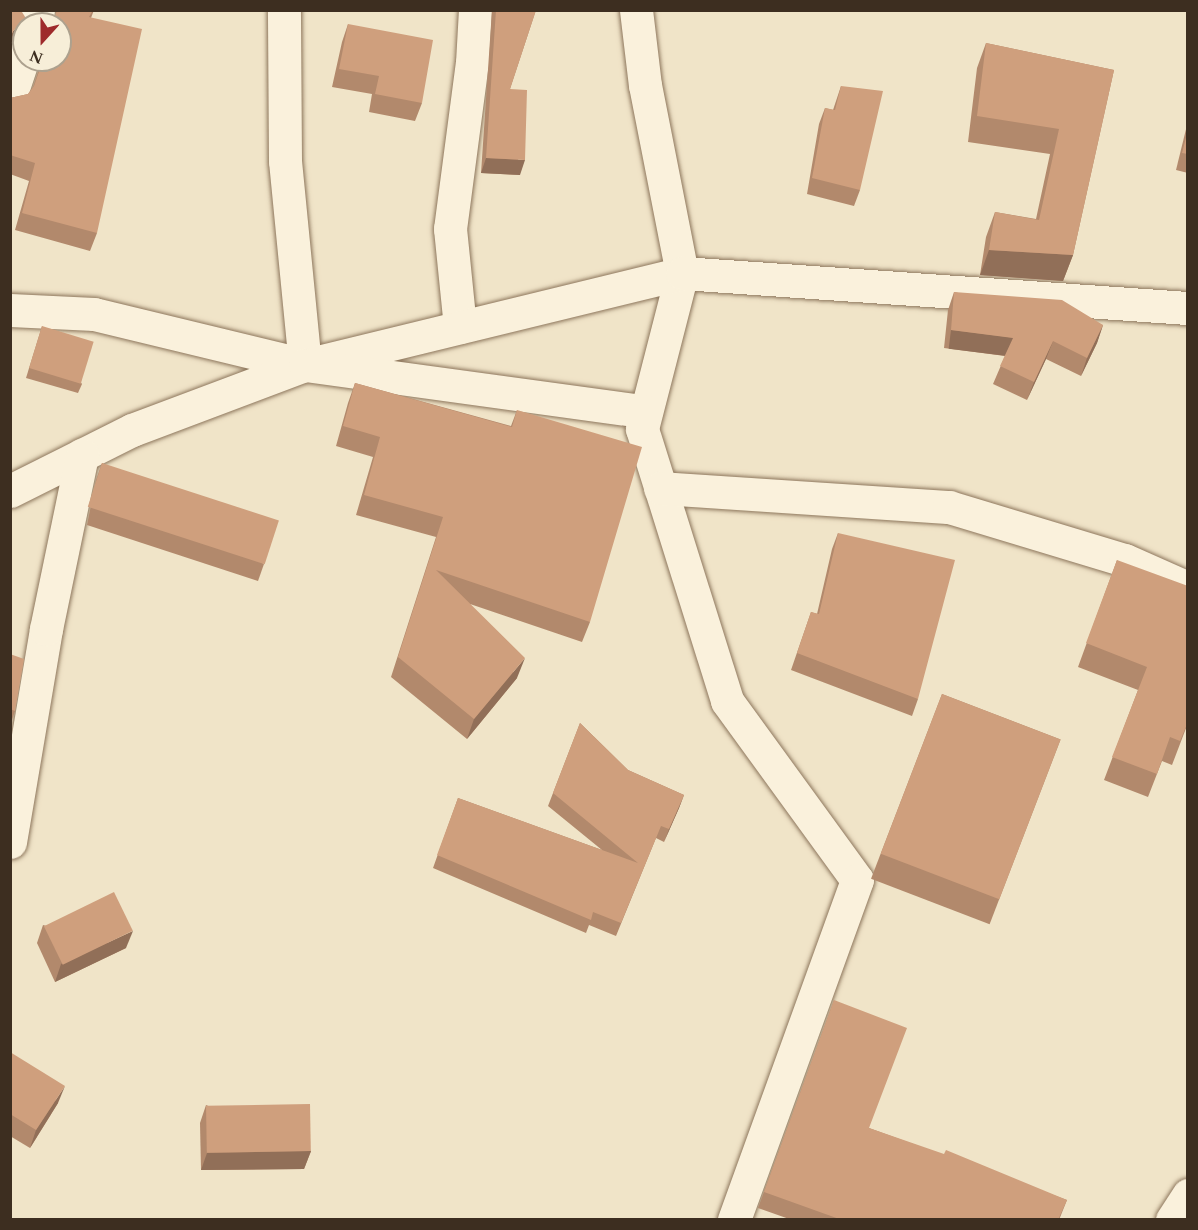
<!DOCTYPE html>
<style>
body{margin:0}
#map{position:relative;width:1198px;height:1230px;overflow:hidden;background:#f0e4c8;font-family:Spectral,serif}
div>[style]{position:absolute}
.roads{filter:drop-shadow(0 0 2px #8d765c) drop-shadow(0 0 2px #8d765c)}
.minor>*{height:33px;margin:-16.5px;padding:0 16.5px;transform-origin:16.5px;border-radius:16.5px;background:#faf1dc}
.wall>*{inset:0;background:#b2896c;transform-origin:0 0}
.shaded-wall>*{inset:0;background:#916f58;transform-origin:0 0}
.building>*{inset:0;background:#cf9f7d;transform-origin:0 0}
span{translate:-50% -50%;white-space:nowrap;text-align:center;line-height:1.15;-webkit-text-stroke:5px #f7eed8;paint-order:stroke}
.frame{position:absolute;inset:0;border:12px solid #3d2e20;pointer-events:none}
.north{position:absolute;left:12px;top:12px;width:60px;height:60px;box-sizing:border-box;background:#f7eed8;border:2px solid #ada18e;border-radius:50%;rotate:201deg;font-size:16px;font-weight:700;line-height:24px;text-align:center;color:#3d2e20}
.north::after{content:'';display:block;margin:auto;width:21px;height:27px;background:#9e2a2b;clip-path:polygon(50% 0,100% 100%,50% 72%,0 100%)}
</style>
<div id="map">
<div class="roads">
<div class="minor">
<div style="left:636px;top:10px;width:76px;rotate:83.2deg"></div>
<div style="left:645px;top:85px;width:192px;rotate:78.9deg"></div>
<div style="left:682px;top:273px;width:161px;rotate:104.4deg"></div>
<div style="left:642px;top:429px;width:285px;rotate:72.6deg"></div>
<div style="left:727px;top:701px;width:221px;rotate:54deg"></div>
<div style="left:857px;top:880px;width:362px;rotate:109.9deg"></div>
<div style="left:34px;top:24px;width:15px;rotate:-74deg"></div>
<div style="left:10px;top:97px;width:44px;rotate:-71.6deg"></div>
<div style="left:10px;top:310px;width:84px;rotate:2.7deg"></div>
<div style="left:94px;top:314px;width:217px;rotate:13.6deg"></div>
<div style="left:305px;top:365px;width:205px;rotate:-95.6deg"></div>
<div style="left:285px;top:161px;width:151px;rotate:-90.4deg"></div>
<div style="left:460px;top:327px;width:99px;rotate:-95.8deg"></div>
<div style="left:450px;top:229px;width:167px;rotate:-82.5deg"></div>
<div style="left:472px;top:63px;width:53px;rotate:-86.8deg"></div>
<div style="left:305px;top:365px;width:388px;rotate:-13.7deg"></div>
<div style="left:682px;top:273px;width:507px;rotate:3.96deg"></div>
<div style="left:660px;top:488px;width:290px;rotate:3.8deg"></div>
<div style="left:949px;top:507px;width:184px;rotate:16.8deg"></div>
<div style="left:1125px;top:560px;width:69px;rotate:24deg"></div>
<div style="left:10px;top:491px;width:136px;rotate:-26.6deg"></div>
<div style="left:132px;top:430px;width:185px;rotate:-20.6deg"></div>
<div style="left:305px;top:365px;width:344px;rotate:7.8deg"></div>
<div style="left:10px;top:842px;width:216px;rotate:-80.4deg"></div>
<div style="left:46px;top:629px;width:178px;rotate:-78.3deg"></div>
<div style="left:1172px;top:1220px;width:30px;rotate:-57deg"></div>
</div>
</div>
<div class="wall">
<div style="clip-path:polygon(55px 10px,94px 10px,91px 18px,97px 233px,90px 251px,15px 230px,29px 181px,10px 174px,10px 98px,28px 94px,33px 87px,42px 60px,60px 60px,54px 20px,56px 14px)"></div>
<div style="clip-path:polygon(492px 10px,536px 10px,510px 89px,520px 175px,481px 173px)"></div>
<div style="clip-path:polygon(348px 24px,422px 103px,415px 121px,369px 112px,372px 94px,332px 87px,342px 42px)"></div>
<div style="clip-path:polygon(986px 43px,1114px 70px,1073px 255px,1063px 281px,980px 275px,986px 237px,995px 212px,1036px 219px,1050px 154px,968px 142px,977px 68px)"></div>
<div style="clip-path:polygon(841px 86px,860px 190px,854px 206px,807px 194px,819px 124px,825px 108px,833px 110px)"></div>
<div style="clip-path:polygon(1188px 121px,1188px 173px,1176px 170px)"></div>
<div style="clip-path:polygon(954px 292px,1103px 325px,1097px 343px,1081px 376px,1046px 359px,1027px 400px,993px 384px,1005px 356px,944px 348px,948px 310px)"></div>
<div style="clip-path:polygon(42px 326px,82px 384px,78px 393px,26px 378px)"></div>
<div style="clip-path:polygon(355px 383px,511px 426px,517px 410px,590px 622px,582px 642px,470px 604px,517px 678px,467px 739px,391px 677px,436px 537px,356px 515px,373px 457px,336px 446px,348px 403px)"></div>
<div style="clip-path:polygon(102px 463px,264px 564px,258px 581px,87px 525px,96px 480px)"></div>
<div style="clip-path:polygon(838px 533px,918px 699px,912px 716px,791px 670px,811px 612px,817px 614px,832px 549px)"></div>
<div style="clip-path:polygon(1117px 560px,1188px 723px,1172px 765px,1162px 761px,1148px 797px,1104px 780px,1138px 690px,1078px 667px)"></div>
<div style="clip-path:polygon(10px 654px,15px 711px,12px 720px,10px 720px)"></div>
<div style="left:942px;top:694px;width:127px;height:198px;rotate:21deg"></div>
<div style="clip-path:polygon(580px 723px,628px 770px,684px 795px,679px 808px,664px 842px,656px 838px,616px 936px,589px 925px,586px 933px,433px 868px,458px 798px,602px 850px,548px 806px)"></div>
<div style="clip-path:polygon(43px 925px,126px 948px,55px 982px,37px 943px)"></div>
<div style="clip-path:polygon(834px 1000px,869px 1128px,1067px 1200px,1059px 1220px,792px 1220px,758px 1208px)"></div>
<div style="clip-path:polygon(10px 1052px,58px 1103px,30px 1148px,10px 1136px)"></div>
<div style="clip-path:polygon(206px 1105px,311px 1151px,304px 1169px,201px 1170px,200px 1123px)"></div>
</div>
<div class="shaded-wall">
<div style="clip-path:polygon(27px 20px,25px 24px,24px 24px,20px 37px,10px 45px,10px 37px,13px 31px)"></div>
<div style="clip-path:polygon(486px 158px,525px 160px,520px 175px,481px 173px)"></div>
<div style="clip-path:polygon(989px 250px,1073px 255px,1063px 281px,980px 275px)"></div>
<div style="clip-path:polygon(1103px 325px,1097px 343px,1081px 376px,1087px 358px)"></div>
<div style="left:951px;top:330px;width:63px;height:19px;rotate:7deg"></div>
<div style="clip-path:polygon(1053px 341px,1046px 359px,1027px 400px,1034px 382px)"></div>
<div style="clip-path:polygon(525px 658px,517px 678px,467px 739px,474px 719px)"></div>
<div style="clip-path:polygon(684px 795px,679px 808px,664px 842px,669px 829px)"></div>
<div style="clip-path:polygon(133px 931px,126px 948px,55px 982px,61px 964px)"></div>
<div style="clip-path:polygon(65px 1086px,58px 1103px,30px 1148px,36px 1130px)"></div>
<div style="clip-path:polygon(311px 1151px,304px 1169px,201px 1170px,207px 1153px)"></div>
</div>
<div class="building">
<div style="clip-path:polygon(10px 10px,23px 10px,22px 12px,27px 20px,13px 31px,10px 38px)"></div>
<div style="clip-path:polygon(57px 10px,93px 10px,89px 17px,142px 29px,97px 233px,22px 213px,35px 163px,10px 155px,10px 98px,28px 94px,34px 86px,43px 60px,60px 60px,60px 24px,46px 24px,54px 20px)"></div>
<div style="clip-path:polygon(496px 10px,536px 10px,510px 89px,527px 90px,525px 160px,486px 158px)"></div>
<div style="clip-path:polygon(348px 24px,433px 40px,422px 103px,375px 94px,379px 76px,339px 69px)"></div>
<div style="clip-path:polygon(986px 43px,1114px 70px,1073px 255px,989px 250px,995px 212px,1039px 220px,1059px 129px,977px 116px)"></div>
<div style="clip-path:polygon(841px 86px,883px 91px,860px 190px,812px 178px,825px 108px,835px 110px)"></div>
<div style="clip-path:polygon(1188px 130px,1188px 154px,1182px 153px)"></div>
<div style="clip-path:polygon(954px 292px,1062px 300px,1103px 325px,1087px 358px,1053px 341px,1034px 382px,1000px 366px,1013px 338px,951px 330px)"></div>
<div style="left:42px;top:326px;width:54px;height:44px;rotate:17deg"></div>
<div style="clip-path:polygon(355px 383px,512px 427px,517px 410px,642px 447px,590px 622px,436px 570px,525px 658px,474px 719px,398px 657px,443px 517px,364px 495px,380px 437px,343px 426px)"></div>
<div style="left:102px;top:463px;width:186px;height:46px;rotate:18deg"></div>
<div style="clip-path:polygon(838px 533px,955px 560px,918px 699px,797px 653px,811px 612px,819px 614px)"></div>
<div style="clip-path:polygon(1117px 560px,1188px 586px,1188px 722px,1180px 741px,1170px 737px,1157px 774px,1112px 757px,1147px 667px,1086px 643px)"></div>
<div style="clip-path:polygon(10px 654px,24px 659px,15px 711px,10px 709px)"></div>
<div style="left:942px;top:694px;width:127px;height:171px;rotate:21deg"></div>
<div style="clip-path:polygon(580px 723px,628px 770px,684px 795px,669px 829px,661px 826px,621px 923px,593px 912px,591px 920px,437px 855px,458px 798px,638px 863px,553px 793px)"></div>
<div style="left:114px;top:892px;width:43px;height:78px;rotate:64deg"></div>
<div style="clip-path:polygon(834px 1000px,907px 1028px,869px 1128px,944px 1154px,946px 1150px,1067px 1200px,1058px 1220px,842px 1220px,764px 1192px)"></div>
<div style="clip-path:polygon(10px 1052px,65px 1086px,36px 1130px,10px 1114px)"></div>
<div style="left:310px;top:1104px;width:47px;height:104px;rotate:89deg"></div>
</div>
<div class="frame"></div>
<div class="north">N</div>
</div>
